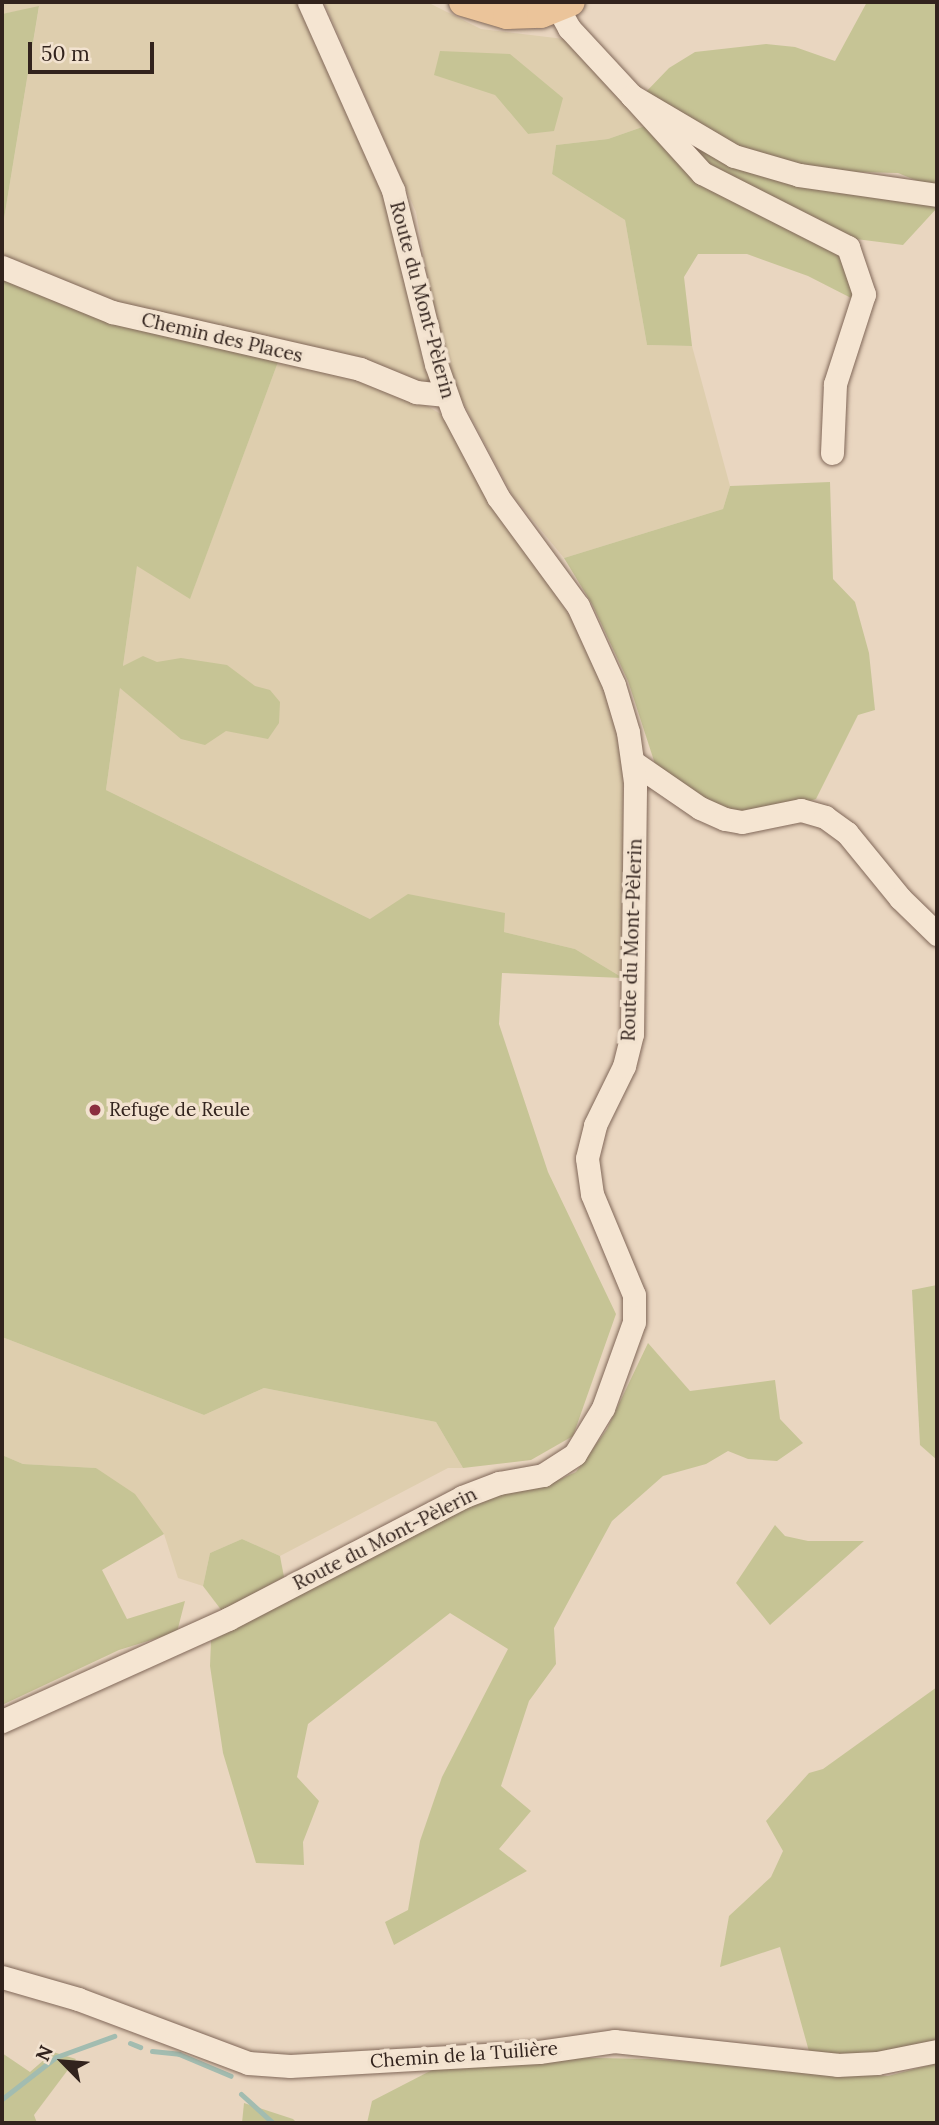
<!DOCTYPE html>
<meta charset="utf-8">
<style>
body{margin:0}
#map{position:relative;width:939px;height:2125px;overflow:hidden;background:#e9d6c0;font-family:Lora,serif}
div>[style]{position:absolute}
.farmland>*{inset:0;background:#deceae}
.green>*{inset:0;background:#c6c495}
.stream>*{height:5px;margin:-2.5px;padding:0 2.5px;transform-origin:2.5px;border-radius:2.5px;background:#a2bcb0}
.roads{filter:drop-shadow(0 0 2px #816859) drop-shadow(0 0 2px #816859)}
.minor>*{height:23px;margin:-11.5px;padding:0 11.5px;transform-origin:11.5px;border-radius:11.5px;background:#f5e5d2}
.major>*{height:28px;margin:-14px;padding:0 14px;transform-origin:14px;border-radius:14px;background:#ebc49a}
.dots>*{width:19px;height:19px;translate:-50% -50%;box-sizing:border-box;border:4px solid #f2e2cf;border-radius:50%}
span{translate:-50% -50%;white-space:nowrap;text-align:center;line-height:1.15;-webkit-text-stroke:7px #f2e2cf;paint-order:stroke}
.street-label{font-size:19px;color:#32231d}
.poi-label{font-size:19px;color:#32231d}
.left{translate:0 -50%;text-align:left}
.frame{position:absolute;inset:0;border:4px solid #32231d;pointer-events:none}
.north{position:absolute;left:28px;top:2027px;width:70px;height:70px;-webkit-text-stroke:5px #f2e2cf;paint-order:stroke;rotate:295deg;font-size:19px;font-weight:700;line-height:28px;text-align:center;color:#32231d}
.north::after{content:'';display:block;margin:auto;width:24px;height:32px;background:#32231d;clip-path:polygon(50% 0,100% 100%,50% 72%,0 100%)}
.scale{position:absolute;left:28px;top:42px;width:126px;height:32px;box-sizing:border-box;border:4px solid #32231d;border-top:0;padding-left:9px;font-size:21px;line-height:24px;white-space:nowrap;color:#32231d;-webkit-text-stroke:5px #f2e2cf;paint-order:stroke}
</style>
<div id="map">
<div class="farmland">
<div style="clip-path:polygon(2px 2px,300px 2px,380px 175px,431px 377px,427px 383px,115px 309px,2px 262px,2px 231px,39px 7px,2px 14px)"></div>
<div style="clip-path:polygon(evenodd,324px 2px,427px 2px,481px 29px,564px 39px,648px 125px,608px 139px,556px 145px,552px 174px,625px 220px,647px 345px,692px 346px,730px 486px,723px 509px,564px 558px,513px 496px,457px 391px,432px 303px,416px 212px,324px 2px,495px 95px,554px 130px,528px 134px,495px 95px)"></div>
<div style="clip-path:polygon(285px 360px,314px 365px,421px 402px,442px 415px,591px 650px,608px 688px,623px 768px,623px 978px,575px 949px,504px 932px,504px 913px,370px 919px,106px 790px,137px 565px,190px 598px,278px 362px)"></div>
<div style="clip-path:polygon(2px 1337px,204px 1415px,264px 1388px,436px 1422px,463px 1468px,448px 1468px,280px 1556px,242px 1539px,210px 1553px,203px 1586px,178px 1578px,164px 1534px,96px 1468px,23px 1464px,2px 1455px)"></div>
</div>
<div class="green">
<div style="clip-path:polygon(867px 2px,937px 2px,937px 189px,898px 173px,819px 171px,757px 153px,686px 125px,643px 95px,669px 68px,695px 52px,766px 44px,795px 47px,835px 61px)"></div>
<div style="clip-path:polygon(39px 6px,2px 231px,2px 14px)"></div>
<div style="clip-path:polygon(440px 51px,510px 54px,563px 98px,554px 131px,528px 134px,495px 95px,434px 75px)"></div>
<div style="clip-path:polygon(665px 123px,730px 158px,905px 194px,937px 208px,903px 245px,856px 239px,705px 170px)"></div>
<div style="clip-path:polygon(648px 125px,842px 250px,855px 300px,808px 276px,747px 254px,698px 254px,684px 277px,692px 346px,647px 345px,625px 220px,552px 174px,556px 145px,608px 139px)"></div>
<div style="clip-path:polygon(2px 273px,274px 356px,278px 362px,190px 599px,137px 566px,123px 666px,143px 656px,157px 662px,181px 658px,227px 665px,255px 686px,270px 690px,280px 702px,279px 723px,268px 739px,226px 731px,205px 745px,181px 739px,120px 688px,106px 790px,370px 919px,408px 894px,505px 913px,504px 932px,575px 949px,623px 978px,502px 973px,499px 1024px,548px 1172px,616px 1314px,573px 1436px,531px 1460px,463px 1468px,436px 1422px,264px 1388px,204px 1415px,2px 1337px)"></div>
<div style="clip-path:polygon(830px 482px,833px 579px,855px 602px,869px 653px,875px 710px,858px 715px,816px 799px,759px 816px,704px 804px,656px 767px,628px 681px,592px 604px,564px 558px,723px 509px,730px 486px)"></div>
<div style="clip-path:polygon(937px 1285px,937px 1460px,920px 1445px,912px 1290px)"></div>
<div style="clip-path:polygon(648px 1343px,690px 1391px,775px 1380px,780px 1419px,803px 1443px,777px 1461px,748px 1459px,728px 1451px,706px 1464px,663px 1476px,612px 1521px,554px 1628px,556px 1664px,529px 1701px,501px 1786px,531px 1811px,499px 1849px,527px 1871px,394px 1945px,385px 1922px,408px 1910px,420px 1841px,442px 1777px,508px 1649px,450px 1613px,308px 1724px,297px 1777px,319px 1801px,303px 1842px,304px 1865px,256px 1863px,223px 1753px,210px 1666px,211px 1641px,472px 1501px,504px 1490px,540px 1488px,576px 1472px,607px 1429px)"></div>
<div style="clip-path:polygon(2px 1455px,23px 1464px,96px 1468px,135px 1494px,164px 1534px,102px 1570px,127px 1619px,185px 1601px,177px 1632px,119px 1650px,2px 1705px)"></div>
<div style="clip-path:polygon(775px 1525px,785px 1536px,808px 1541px,864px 1541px,770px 1625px,736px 1583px)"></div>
<div style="clip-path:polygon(242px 1539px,280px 1556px,284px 1577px,222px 1611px,203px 1586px,210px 1553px)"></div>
<div style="clip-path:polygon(937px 1687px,937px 2043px,853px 2058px,810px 2055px,780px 1947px,720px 1967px,729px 1916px,771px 1877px,783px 1851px,766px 1821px,809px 1773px,823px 1769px)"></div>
<div style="clip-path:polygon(53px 2052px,76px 2059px,34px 2115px,37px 2123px,2px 2123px,2px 2053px,30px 2072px)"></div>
<div style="clip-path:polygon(542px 2057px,650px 2059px,888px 2076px,937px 2063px,937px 2123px,367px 2123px,372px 2101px,432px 2070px,434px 2064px)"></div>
<div style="clip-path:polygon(244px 2103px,293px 2119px,297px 2123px,242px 2123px)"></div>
</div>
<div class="stream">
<div style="left:130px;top:2043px;width:11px;rotate:22deg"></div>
<div style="left:152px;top:2051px;width:27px;rotate:6deg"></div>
<div style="left:179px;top:2054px;width:56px;rotate:22.9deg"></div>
<div style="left:241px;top:2094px;width:43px;rotate:42.2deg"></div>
<div style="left:2px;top:2099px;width:68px;rotate:-37.9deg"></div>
<div style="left:56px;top:2057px;width:62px;rotate:-19.9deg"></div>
</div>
<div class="roads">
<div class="minor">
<div style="left:558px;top:8px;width:23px;rotate:61deg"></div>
<div style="left:569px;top:28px;width:93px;rotate:47.2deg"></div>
<div style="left:632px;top:96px;width:118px;rotate:30.5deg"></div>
<div style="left:734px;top:156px;width:68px;rotate:16.3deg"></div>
<div style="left:799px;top:175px;width:139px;rotate:8.2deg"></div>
<div style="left:632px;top:96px;width:104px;rotate:47.7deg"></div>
<div style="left:702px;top:173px;width:164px;rotate:26.9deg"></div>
<div style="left:848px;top:247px;width:50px;rotate:71.2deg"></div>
<div style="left:864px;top:294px;width:95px;rotate:107.9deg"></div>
<div style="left:835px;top:384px;width:69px;rotate:92.5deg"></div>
<div style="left:2px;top:267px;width:119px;rotate:22.2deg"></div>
<div style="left:112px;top:312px;width:254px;rotate:12.9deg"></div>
<div style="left:360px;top:369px;width:61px;rotate:22.3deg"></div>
<div style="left:416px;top:392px;width:30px;rotate:6deg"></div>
<div style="left:633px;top:762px;width:81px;rotate:34.5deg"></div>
<div style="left:700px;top:808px;width:27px;rotate:24deg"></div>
<div style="left:725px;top:819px;width:17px;rotate:10deg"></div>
<div style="left:742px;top:822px;width:60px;rotate:-11.5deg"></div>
<div style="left:801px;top:810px;width:25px;rotate:16deg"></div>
<div style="left:825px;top:817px;width:27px;rotate:36deg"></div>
<div style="left:847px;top:833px;width:84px;rotate:50.8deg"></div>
<div style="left:900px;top:898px;width:52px;rotate:44.2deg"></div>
<div style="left:2px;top:1721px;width:248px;rotate:-24.3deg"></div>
<div style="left:228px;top:1619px;width:264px;rotate:-27.5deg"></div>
<div style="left:462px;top:1497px;width:40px;rotate:-21deg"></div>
<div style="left:499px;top:1483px;width:45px;rotate:-10.3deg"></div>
<div style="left:543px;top:1475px;width:38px;rotate:-33deg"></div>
<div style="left:575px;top:1454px;width:54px;rotate:-58.7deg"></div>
<div style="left:603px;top:1408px;width:91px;rotate:-70.2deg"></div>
<div style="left:634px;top:1322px;width:27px;rotate:-90deg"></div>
<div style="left:634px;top:1295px;width:109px;rotate:-112.6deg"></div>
<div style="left:592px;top:1194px;width:36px;rotate:-98deg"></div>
<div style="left:587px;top:1158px;width:34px;rotate:-76deg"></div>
<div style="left:595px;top:1125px;width:66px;rotate:-63.8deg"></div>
<div style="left:624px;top:1066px;width:33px;rotate:-76deg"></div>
<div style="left:632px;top:1034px;width:252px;rotate:-89.3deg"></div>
<div style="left:635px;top:782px;width:50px;rotate:-98deg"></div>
<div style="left:628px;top:732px;width:49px;rotate:-106.6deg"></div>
<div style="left:614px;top:685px;width:87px;rotate:-114.5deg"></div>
<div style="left:578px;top:606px;width:135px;rotate:-126.3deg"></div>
<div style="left:498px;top:497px;width:96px;rotate:-117.9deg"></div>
<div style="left:453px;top:412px;width:51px;rotate:-109.5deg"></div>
<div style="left:436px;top:364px;width:179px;rotate:-103.9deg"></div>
<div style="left:393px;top:190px;width:206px;rotate:-114.1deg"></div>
<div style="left:2px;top:1977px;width:79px;rotate:16.1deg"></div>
<div style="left:78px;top:1999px;width:182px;rotate:20.6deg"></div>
<div style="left:248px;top:2063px;width:42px;rotate:4.1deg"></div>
<div style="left:290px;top:2066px;width:249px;rotate:-3.2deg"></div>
<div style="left:539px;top:2052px;width:76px;rotate:-8.3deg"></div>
<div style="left:614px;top:2041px;width:224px;rotate:6.1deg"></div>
<div style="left:837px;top:2065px;width:40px;rotate:-2.9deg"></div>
<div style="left:877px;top:2063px;width:61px;rotate:-11.3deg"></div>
</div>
<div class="major">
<div style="left:463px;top:2px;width:46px;rotate:16.5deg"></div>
<div style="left:507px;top:15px;width:34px;rotate:-2deg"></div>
<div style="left:541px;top:14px;width:32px;rotate:-22deg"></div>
</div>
</div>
<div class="dots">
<div style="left:95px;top:1110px;background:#8b2f3f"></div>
</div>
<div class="street-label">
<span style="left:422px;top:300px;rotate:75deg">Route du Mont-Pèlerin</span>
<span style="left:222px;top:338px;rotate:13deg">Chemin des Places</span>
<span style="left:632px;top:940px;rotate:-88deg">Route du Mont-Pèlerin</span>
<span style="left:385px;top:1539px;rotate:-27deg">Route du Mont-Pèlerin</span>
<span style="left:464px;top:2055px;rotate:-4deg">Chemin de la Tuilière</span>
</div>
<div class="poi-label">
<span class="left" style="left:109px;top:1110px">Refuge de Reule</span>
</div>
<div class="frame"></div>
<div class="north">N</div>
<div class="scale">50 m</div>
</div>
